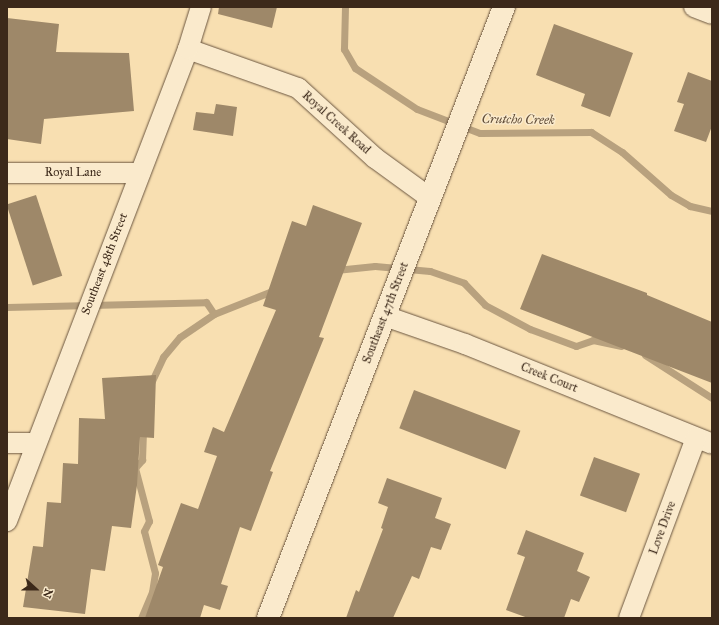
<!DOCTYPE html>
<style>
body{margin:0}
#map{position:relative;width:719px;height:625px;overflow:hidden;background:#f8dfb1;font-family:"IM FELL Great Primer",serif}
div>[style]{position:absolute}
.stream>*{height:7px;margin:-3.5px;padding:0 3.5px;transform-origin:3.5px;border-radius:3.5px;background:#b8a17e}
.building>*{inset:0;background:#9e8869;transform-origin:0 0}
.roads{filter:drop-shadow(0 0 1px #6b5640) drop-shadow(0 0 1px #6b5640)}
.street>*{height:20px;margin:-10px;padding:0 10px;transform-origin:10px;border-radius:10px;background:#faeacc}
.secondary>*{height:22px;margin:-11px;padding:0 11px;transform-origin:11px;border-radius:11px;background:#faeacc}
span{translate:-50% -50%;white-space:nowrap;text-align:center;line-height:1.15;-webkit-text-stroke:3px #faeacc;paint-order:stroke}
.street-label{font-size:12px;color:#3c291a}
.water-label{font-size:13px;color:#614d38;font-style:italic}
.frame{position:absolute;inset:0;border:8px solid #3c291a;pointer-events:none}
.north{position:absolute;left:16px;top:569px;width:40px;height:40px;-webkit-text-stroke:3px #faeacc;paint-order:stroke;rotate:111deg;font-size:11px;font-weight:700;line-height:16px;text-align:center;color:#3c291a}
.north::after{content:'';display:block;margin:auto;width:14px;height:18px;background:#3c291a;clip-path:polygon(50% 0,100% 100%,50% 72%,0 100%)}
</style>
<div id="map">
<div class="stream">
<div style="left:345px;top:7px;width:42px;rotate:91.4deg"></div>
<div style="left:344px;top:49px;width:22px;rotate:60deg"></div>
<div style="left:355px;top:68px;width:74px;rotate:33.5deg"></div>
<div style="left:417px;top:109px;width:67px;rotate:20.9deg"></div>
<div style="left:480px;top:133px;width:111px;rotate:-0.5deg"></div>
<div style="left:591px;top:132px;width:37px;rotate:33deg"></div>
<div style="left:622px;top:152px;width:65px;rotate:41.3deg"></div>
<div style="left:671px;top:195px;width:22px;rotate:30deg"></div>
<div style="left:690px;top:206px;width:23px;rotate:13deg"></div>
<div style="left:336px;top:270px;width:39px;rotate:-6deg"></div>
<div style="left:375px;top:266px;width:55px;rotate:5.2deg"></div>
<div style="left:430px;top:271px;width:36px;rotate:19deg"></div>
<div style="left:464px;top:283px;width:30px;rotate:46deg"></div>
<div style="left:485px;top:305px;width:51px;rotate:28.1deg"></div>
<div style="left:530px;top:329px;width:49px;rotate:20.3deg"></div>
<div style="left:576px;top:346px;width:18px;rotate:-19deg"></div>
<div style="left:593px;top:340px;width:29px;rotate:12deg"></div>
<div style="left:7px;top:307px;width:199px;rotate:-1.4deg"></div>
<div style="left:206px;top:302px;width:14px;rotate:56deg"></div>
<div style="left:645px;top:355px;width:80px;rotate:32.7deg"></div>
<div style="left:151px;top:383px;width:29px;rotate:-65deg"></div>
<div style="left:163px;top:357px;width:26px;rotate:-50deg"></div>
<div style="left:180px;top:337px;width:41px;rotate:-34.1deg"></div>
<div style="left:214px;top:314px;width:68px;rotate:-21.6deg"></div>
<div style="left:141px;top:618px;width:28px;rotate:-67deg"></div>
<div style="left:152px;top:592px;width:19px;rotate:-81deg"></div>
<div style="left:155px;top:573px;width:43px;rotate:-104.7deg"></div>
<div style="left:144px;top:531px;width:11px;rotate:-63deg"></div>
<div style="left:149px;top:521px;width:55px;rotate:-104.8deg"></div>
<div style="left:135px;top:468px;width:11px;rotate:-49deg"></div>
<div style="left:142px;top:460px;width:32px;rotate:-88deg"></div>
</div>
<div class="building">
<div style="clip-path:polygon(219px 7px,277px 7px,272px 28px,218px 14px)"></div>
<div style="clip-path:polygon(7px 18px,59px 24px,56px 52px,129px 53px,134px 111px,44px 119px,41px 144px,7px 139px)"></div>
<div style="clip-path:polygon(554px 24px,633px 53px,610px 117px,581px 106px,585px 94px,536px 75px)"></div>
<div style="clip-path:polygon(688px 72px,712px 81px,712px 126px,706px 142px,674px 131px,684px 104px,677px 102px)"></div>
<div style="clip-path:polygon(216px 104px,237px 107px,233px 136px,193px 130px,196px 112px,214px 114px)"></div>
<div style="left:36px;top:195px;width:85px;height:31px;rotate:72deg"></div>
<div style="clip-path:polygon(313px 205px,362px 223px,319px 337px,324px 338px,270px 471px,273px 472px,251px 531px,240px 527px,221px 584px,228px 586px,220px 610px,204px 605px,200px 618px,145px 618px,163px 567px,158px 565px,181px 503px,198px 509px,217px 456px,204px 452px,213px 427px,224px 432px,276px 310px,263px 306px,292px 221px,306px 226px)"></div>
<div style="clip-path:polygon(542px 254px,647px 293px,647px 295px,712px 322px,712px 383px,520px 309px)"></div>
<div style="clip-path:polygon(156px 375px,154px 438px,140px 437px,137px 485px,131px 528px,112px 526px,105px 571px,91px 569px,85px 614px,23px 607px,33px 546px,43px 547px,47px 502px,61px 503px,63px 463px,78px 464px,79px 418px,105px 419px,102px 378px)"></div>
<div style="left:414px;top:390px;width:114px;height:41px;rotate:21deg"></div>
<div style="left:594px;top:457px;width:49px;height:41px;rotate:20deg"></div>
<div style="clip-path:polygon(387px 478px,442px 498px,435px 518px,451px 524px,441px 550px,431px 547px,419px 579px,412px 576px,393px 618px,346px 618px,356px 590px,359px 592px,383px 529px,381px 528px,388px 507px,378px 503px)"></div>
<div style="clip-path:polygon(526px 530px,584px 553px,577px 571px,590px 577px,579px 602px,571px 599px,564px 618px,528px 618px,506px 610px,525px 557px,517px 554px)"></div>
</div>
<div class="roads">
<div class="street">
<div style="left:694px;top:7px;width:19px;rotate:21deg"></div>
<div style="left:188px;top:49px;width:117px;rotate:19.5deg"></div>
<div style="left:298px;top:88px;width:104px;rotate:42.3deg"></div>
<div style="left:375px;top:158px;width:68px;rotate:36deg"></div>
<div style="left:7px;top:173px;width:133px"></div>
<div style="left:385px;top:316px;width:85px;rotate:19.3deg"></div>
<div style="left:465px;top:344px;width:266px;rotate:22deg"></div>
<div style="left:7px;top:443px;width:29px"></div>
<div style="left:7px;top:521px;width:506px;rotate:-69.02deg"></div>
<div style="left:188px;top:49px;width:44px;rotate:-72.8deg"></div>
<div style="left:629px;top:618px;width:192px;rotate:-69.6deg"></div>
</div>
<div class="secondary">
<div style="left:268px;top:618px;width:655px;rotate:-68.88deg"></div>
</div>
</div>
<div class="street-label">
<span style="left:336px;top:123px;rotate:42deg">Royal Creek Road</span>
<span style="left:73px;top:173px">Royal Lane</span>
<span style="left:105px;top:264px;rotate:-69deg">Southeast 48th Street</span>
<span style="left:386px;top:313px;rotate:-69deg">Southeast 47th Street</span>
<span style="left:549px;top:378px;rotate:22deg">Creek Court</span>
<span style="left:663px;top:528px;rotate:-70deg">Love Drive</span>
</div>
<div class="water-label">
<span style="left:518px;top:120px;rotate:1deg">Crutcho Creek</span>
</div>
<div class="frame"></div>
<div class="north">N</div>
</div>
